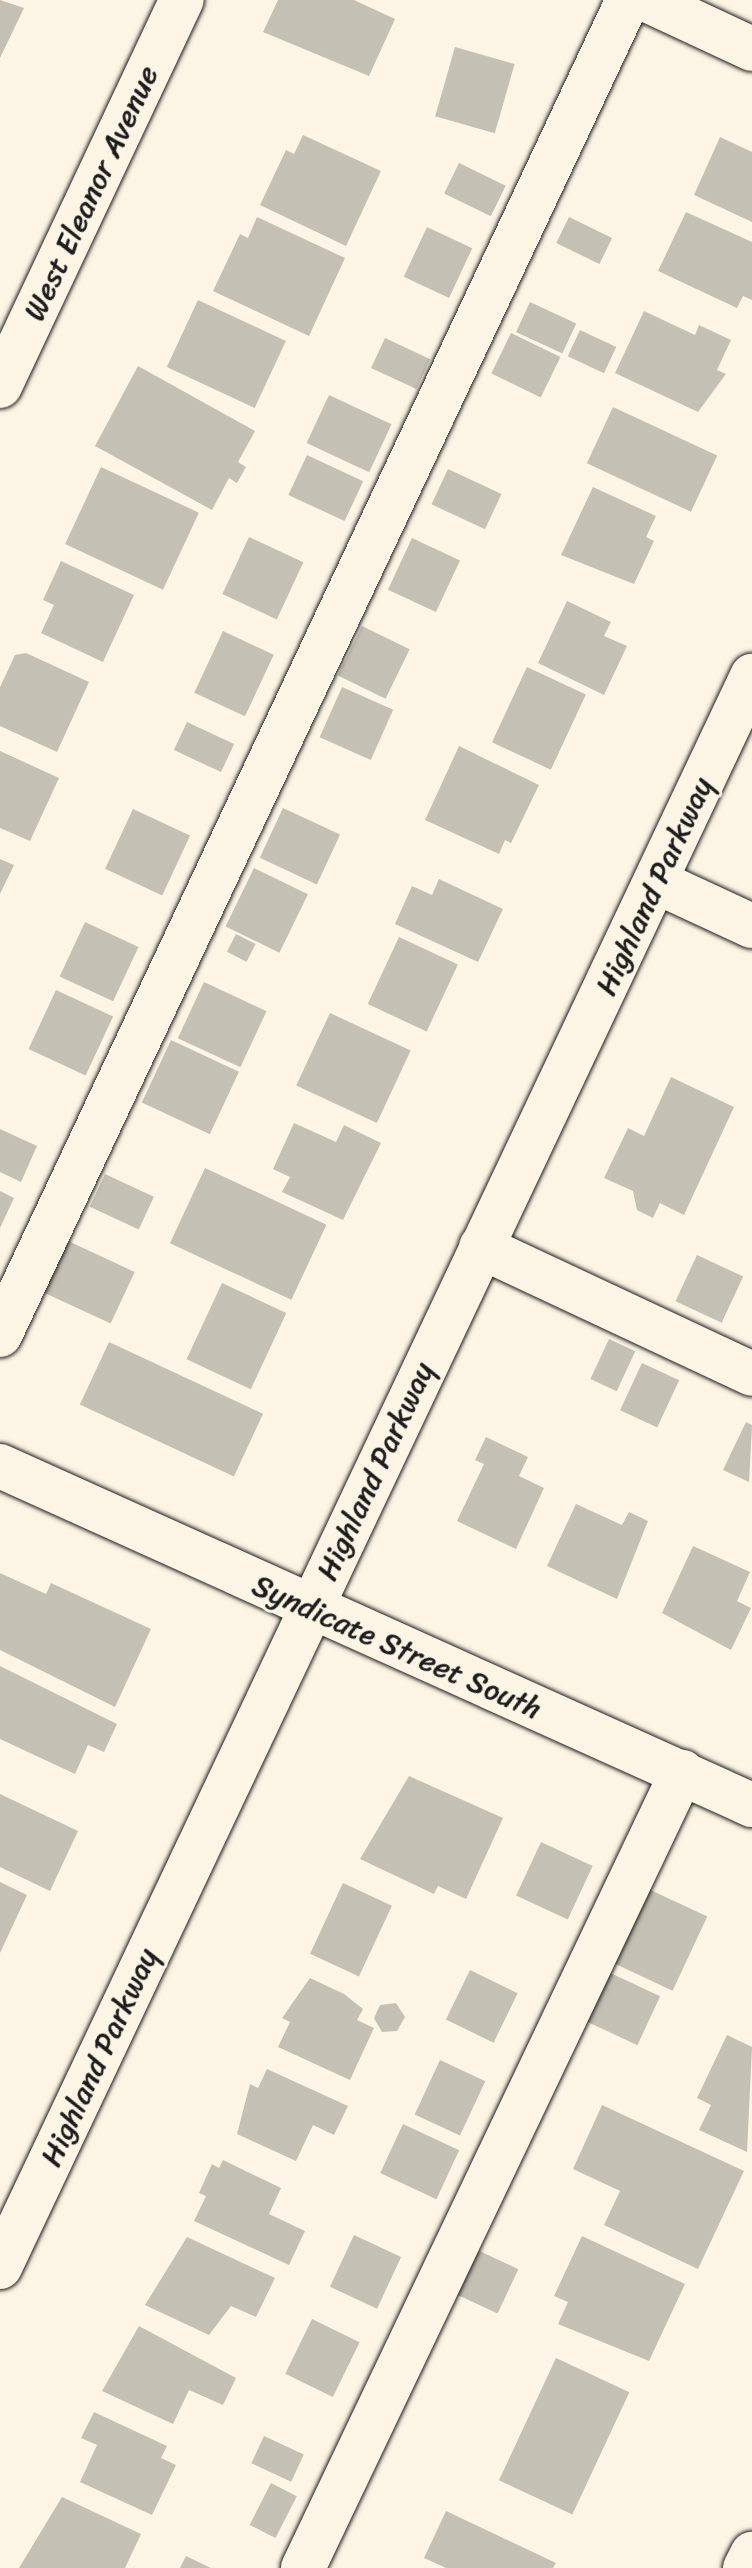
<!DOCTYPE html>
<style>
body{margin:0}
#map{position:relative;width:752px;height:2568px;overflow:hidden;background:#fcf5e5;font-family:Sriracha,sans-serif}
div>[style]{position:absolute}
.building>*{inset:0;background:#c4c0b3;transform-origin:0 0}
.roads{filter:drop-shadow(0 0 2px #1c1c1c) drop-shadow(0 0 2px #1c1c1c)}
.minor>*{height:44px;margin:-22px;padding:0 22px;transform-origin:22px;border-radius:22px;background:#fcf5e5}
span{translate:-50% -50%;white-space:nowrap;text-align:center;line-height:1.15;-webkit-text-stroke:6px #fcf5e5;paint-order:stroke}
.street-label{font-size:30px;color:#1c1c1c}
</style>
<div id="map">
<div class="building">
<div style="clip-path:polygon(0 0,24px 8px,0 58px)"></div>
<div style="clip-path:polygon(278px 0,354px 0,395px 19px,369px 76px,263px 32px)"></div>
<div style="left:455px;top:47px;width:62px;height:72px;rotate:16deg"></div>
<div style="clip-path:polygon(303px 135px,381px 171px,346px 246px,260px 205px,286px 150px,294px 154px)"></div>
<div style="clip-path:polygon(720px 137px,752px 152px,752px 222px,694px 195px)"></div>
<div style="left:459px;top:163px;width:52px;height:34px;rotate:26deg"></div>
<div style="clip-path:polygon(686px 212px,752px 242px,752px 300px,743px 296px,737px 308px,658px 271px)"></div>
<div style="clip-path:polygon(257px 217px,345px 258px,309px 336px,213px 291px,240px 234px,248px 238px)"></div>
<div style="left:569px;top:217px;width:48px;height:29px;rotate:26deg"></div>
<div style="left:427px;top:227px;width:50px;height:55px;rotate:25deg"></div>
<div style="left:198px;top:300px;width:97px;height:74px;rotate:25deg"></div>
<div style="left:530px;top:302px;width:51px;height:33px;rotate:25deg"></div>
<div style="clip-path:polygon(644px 311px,695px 335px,699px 325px,731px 340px,717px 370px,726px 374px,698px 412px,615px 373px)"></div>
<div style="left:580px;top:330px;width:40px;height:29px;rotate:25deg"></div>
<div style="left:511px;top:333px;width:55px;height:45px;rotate:26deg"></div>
<div style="left:385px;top:338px;width:50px;height:33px;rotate:25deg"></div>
<div style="clip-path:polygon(138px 366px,255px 431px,238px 462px,246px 467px,237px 483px,229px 478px,212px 510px,95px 446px)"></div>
<div style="left:329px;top:395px;width:69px;height:53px;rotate:25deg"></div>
<div style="left:613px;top:407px;width:115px;height:62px;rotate:25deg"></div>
<div style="left:307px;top:455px;width:62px;height:44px;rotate:25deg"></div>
<div style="left:101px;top:467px;width:108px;height:85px;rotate:25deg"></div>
<div style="left:448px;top:469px;width:59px;height:39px;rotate:25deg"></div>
<div style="clip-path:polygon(593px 487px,656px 516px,646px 537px,654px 541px,634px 584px,561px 555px)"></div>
<div style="left:249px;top:537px;width:60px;height:63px;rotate:25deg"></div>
<div style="left:412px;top:538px;width:53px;height:57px;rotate:25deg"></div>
<div style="clip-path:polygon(61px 561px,134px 595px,103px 662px,41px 633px,54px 605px,43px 600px)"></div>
<div style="clip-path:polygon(567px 601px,611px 622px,604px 636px,627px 646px,604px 695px,538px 663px)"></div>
<div style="left:362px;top:626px;width:53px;height:55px;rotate:26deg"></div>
<div style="left:223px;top:631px;width:56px;height:68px;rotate:25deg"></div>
<div style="clip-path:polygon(26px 653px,89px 682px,57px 752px,0 726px,0 687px,15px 655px)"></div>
<div style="left:527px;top:667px;width:65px;height:83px;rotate:25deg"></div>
<div style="left:342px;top:687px;width:56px;height:55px;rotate:24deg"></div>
<div style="left:187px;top:722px;width:52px;height:31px;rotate:25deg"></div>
<div style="clip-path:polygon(459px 746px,539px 785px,511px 843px,505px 840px,499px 854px,425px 820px)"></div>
<div style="clip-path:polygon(0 751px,59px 778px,30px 841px,0 828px)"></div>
<div style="left:283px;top:808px;width:63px;height:55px;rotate:25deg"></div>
<div style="left:133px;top:809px;width:63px;height:66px;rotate:25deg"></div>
<div style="clip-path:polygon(0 859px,14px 865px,0 894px)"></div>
<div style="left:254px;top:868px;width:60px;height:65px;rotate:26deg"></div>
<div style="clip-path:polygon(439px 879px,503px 909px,478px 962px,395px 924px,412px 886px,432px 895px)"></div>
<div style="left:85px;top:922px;width:59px;height:60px;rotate:25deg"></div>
<div style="left:236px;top:934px;width:22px;height:20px;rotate:27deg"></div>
<div style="left:399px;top:937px;width:65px;height:74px;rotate:25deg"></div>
<div style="left:204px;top:982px;width:69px;height:62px;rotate:25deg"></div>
<div style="left:56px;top:990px;width:63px;height:65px;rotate:25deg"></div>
<div style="left:330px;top:1013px;width:89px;height:80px;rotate:25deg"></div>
<div style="left:171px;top:1040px;width:75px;height:69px;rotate:25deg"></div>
<div style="clip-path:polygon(671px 1077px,734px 1107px,684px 1215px,660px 1203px,653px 1218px,637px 1210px,633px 1191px,604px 1178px,628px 1128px,644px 1136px)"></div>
<div style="clip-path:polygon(294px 1123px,336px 1142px,344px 1125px,381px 1143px,343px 1220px,282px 1192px,290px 1177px,273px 1169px)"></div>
<div style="clip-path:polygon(0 1129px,37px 1146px,21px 1182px,0 1172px)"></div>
<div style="left:205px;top:1168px;width:134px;height:83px;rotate:25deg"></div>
<div style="left:105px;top:1174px;width:54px;height:36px;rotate:25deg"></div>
<div style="clip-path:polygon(0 1191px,14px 1198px,0 1228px)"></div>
<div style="left:64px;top:1239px;width:78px;height:57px;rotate:25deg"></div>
<div style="left:697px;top:1255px;width:51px;height:51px;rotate:25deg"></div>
<div style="left:222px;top:1283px;width:71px;height:84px;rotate:25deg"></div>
<div style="left:609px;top:1339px;width:29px;height:44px;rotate:25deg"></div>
<div style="left:109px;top:1342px;width:170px;height:69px;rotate:25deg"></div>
<div style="left:642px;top:1363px;width:41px;height:52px;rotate:25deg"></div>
<div style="clip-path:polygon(746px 1422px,752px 1425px,749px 1482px,723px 1470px)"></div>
<div style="clip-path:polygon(486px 1437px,528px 1457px,519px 1476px,544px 1488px,516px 1549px,457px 1521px,484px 1464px,475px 1460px)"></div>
<div style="clip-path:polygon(576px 1504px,622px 1525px,629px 1512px,648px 1521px,617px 1599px,547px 1566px)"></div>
<div style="clip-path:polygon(693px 1546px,750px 1572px,737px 1601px,751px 1608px,731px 1650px,662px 1613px)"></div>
<div style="clip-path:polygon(0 1573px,46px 1594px,51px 1583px,151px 1629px,115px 1707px,0 1650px)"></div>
<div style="clip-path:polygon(0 1666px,117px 1724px,104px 1752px,88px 1745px,75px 1774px,0 1739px)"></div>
<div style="clip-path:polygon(409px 1776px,503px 1818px,466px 1899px,438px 1886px,434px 1894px,360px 1859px)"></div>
<div style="clip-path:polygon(0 1794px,78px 1831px,50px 1891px,0 1867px)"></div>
<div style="left:541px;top:1842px;width:57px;height:59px;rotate:25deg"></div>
<div style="clip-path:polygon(0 1882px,27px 1895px,0 1953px)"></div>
<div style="left:343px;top:1883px;width:54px;height:78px;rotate:25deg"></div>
<div style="left:642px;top:1886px;width:72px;height:82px;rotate:25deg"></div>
<div style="left:470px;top:1970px;width:53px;height:55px;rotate:26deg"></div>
<div style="left:604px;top:1970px;width:62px;height:54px;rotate:25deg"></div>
<div style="clip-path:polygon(310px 1978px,344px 1994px,363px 2009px,357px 2020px,374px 2028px,350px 2080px,278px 2047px,290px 2022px,282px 2018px)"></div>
<div style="clip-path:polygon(396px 2003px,405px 2017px,397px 2031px,382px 2032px,374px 2018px,380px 2005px)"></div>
<div style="clip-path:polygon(727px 2035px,752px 2047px,747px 2152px,699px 2130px,711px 2105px,697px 2098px)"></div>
<div style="left:440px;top:2060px;width:50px;height:60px;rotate:25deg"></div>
<div style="clip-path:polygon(267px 2069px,348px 2106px,334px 2135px,313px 2125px,296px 2161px,237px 2134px,250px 2084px,258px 2088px)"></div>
<div style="clip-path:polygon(602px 2105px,744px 2171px,698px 2269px,604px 2225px,620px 2191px,573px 2169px)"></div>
<div style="left:403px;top:2124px;width:62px;height:54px;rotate:25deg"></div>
<div style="clip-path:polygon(223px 2160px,281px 2188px,269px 2214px,305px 2231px,289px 2265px,194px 2221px,206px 2196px,199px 2193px,212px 2164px,219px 2168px)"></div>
<div style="left:354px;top:2235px;width:52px;height:57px;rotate:25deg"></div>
<div style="clip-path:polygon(582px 2236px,685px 2284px,649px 2361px,558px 2324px,568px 2302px,554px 2296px)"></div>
<div style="clip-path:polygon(187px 2237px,275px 2278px,256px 2317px,231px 2306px,209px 2335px,145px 2305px)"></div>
<div style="left:473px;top:2248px;width:50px;height:49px;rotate:25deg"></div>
<div style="left:312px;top:2319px;width:53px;height:61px;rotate:26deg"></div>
<div style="clip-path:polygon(139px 2326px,236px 2378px,223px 2405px,189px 2390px,173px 2424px,102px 2391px)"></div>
<div style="left:556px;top:2358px;width:81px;height:135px;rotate:25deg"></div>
<div style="clip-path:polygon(94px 2412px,167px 2446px,161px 2458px,176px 2465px,152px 2515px,80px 2482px,97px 2445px,81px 2438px)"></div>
<div style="left:264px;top:2436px;width:44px;height:30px;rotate:25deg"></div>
<div style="left:271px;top:2483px;width:29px;height:47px;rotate:27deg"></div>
<div style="clip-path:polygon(62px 2497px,141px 2534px,125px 2568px,19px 2568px)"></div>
<div style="clip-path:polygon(446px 2511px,556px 2563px,553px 2568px,446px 2568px,424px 2558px)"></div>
<div style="clip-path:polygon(186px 2556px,211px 2568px,180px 2568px)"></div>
</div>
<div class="roads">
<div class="minor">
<div style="left:647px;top:0;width:116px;rotate:25deg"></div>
<div style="left:0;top:386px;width:427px;rotate:-64.8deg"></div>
<div style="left:657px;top:882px;width:105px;rotate:24.9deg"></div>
<div style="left:481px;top:1247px;width:299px;rotate:25.1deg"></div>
<div style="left:0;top:1335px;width:1475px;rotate:-64.81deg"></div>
<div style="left:0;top:1466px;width:825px;rotate:24.27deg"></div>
<div style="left:0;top:2267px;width:1760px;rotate:-64.7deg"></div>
<div style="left:303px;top:2568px;width:882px;rotate:-64.54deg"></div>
<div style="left:745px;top:2568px;width:16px;rotate:-63deg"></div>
</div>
</div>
<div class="street-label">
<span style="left:91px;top:193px;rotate:-65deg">West Eleanor Avenue</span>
<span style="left:654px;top:886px;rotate:-65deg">Highland Parkway</span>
<span style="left:375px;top:1471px;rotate:-65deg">Highland Parkway</span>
<span style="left:397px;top:1647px;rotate:24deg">Syndicate Street South</span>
<span style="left:99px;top:2057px;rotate:-65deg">Highland Parkway</span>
</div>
</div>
